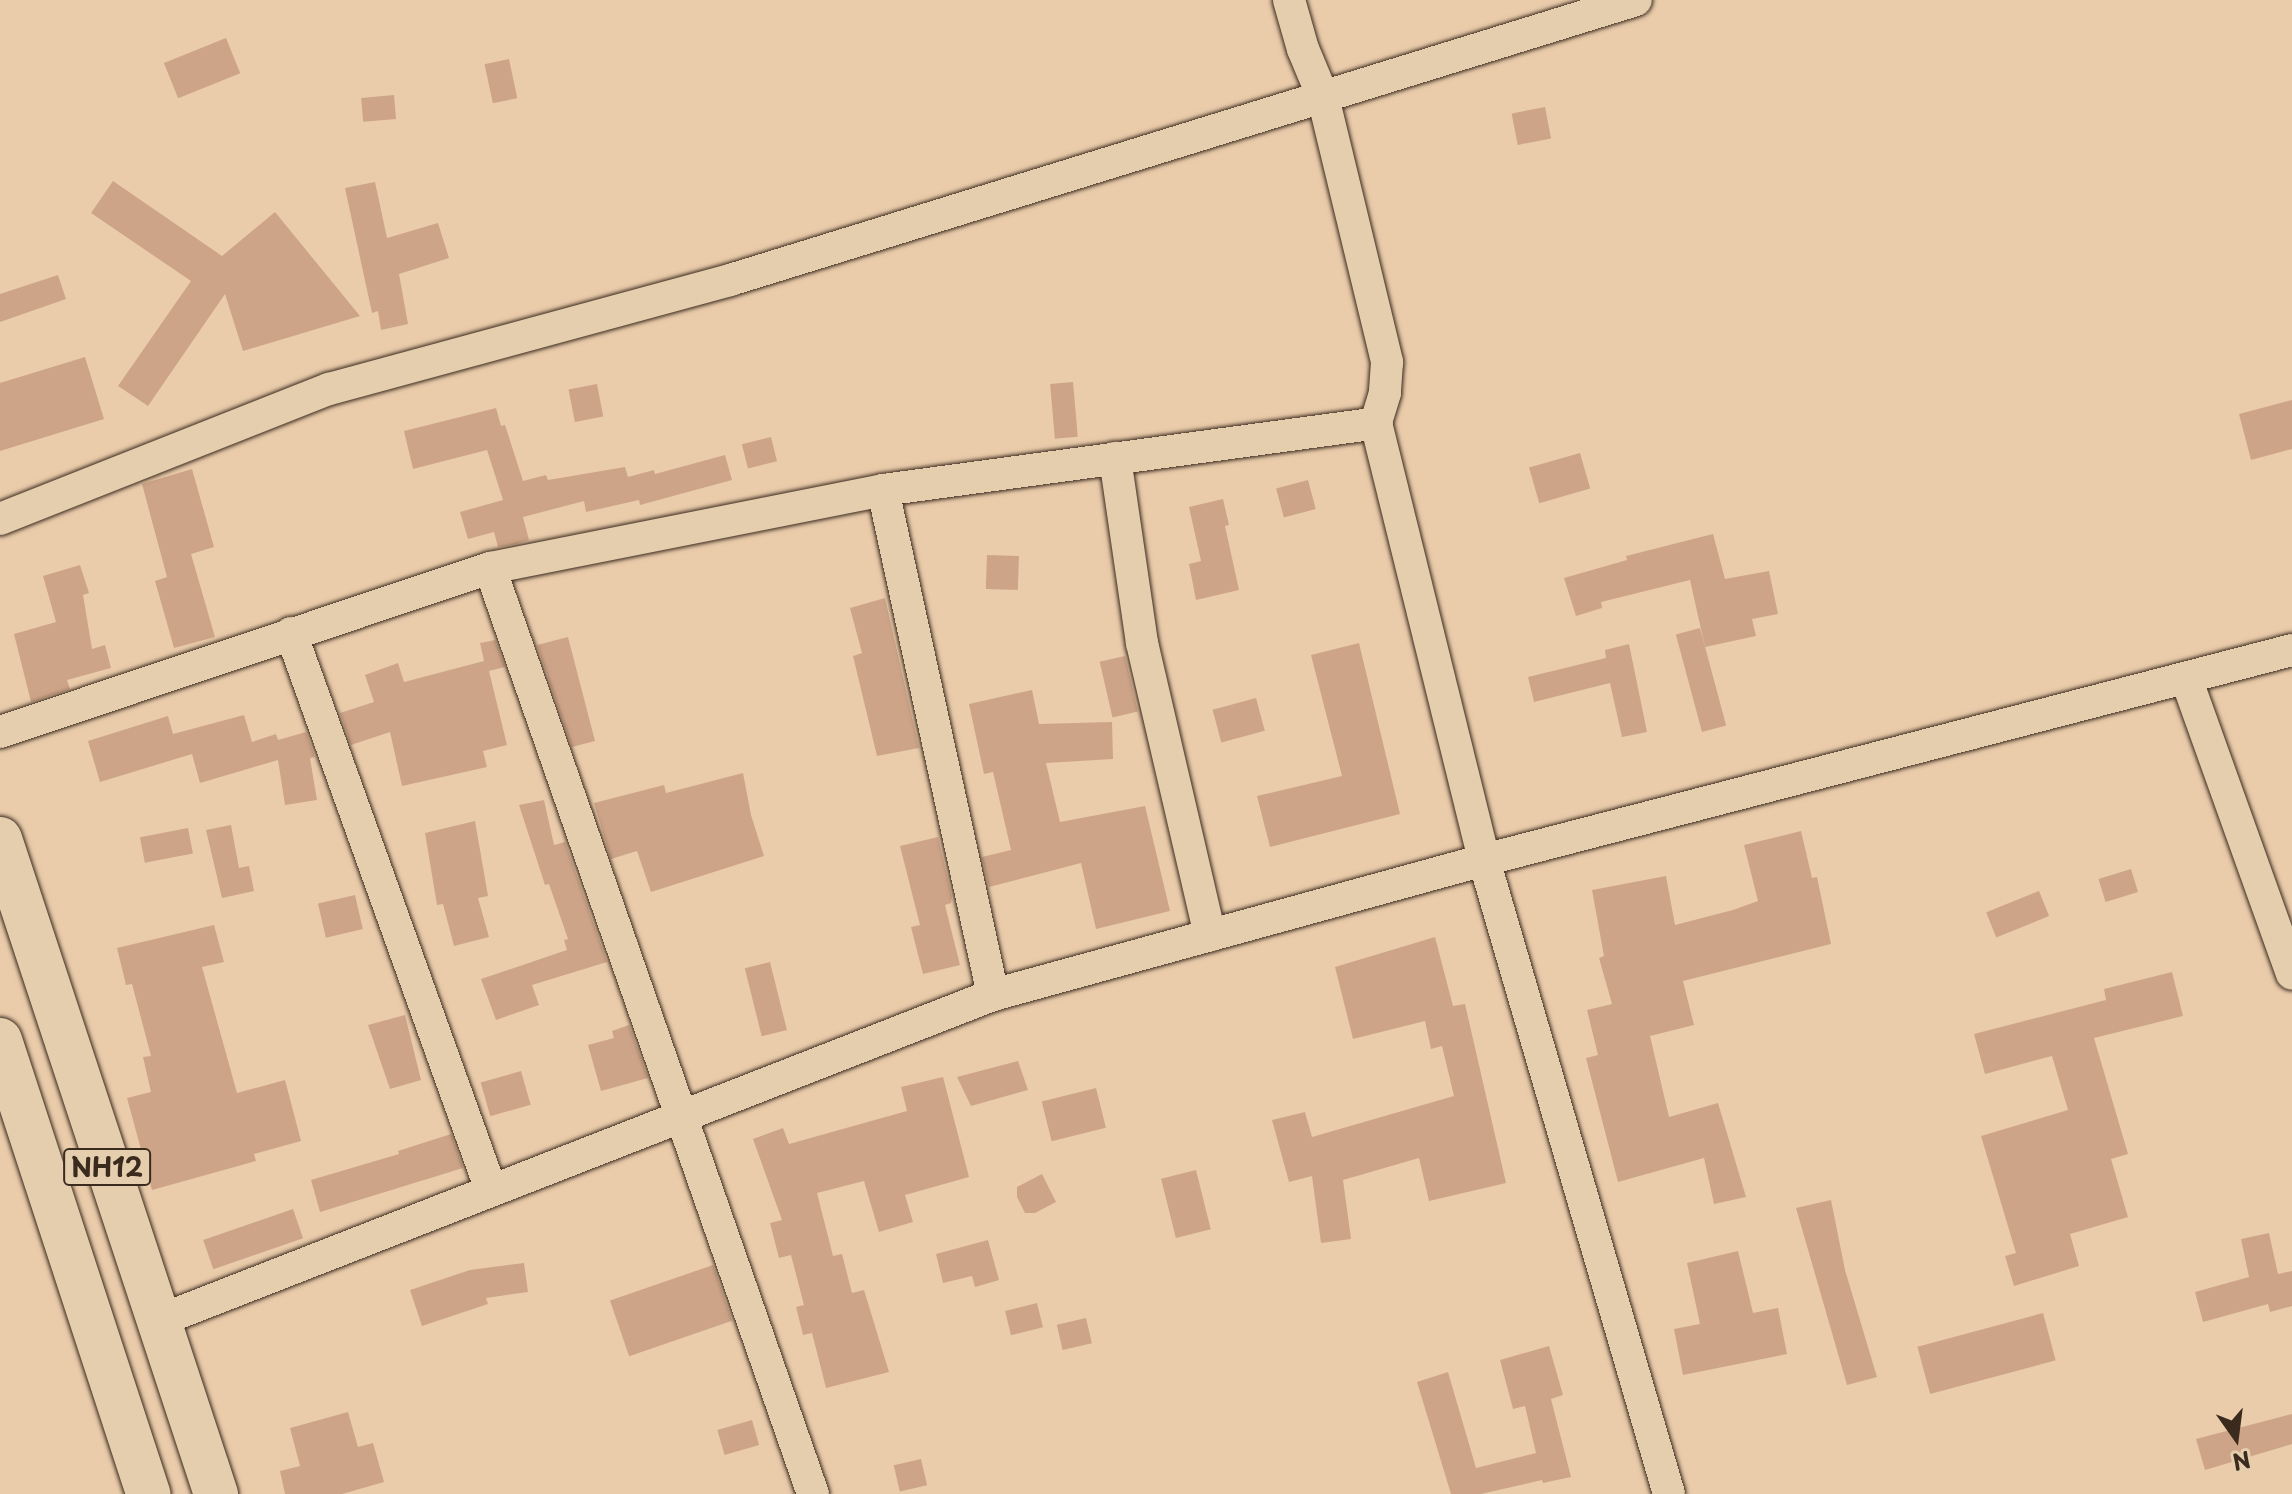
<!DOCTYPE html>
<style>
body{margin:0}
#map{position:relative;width:2292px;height:1494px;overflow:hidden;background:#eaccab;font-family:"Playpen Sans",sans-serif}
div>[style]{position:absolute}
.building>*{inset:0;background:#cea488;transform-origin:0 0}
.roads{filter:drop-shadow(0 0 2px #3b2a1e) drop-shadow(0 0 2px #3b2a1e)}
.minor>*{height:32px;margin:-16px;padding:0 16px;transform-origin:16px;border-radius:16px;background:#e4cead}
.highway>*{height:44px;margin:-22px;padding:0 22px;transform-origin:22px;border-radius:22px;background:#e4cead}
span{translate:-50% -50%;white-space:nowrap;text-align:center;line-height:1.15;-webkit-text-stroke:6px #e4cead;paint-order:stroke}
.shield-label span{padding:2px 6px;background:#e4cead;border:2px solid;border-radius:6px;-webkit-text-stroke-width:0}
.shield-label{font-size:26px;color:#3b2a1e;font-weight:700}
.north{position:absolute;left:2196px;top:1398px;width:80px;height:80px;-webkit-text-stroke:6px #e4cead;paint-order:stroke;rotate:166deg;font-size:22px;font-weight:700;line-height:32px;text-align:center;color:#3b2a1e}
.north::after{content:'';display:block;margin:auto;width:28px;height:36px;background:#3b2a1e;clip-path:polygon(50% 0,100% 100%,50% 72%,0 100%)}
</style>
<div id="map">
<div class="building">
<div style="left:226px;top:38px;width:38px;height:67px;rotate:68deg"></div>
<div style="left:509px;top:59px;width:40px;height:25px;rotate:78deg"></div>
<div style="left:394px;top:95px;width:24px;height:33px;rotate:85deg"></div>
<div style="left:1545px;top:107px;width:32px;height:34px;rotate:79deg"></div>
<div style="clip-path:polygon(113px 181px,222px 256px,275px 212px,360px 316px,243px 351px,225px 294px,148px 406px,118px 386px,191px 281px,91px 213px)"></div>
<div style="clip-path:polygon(375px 182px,387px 238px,438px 223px,449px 258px,399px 274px,408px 324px,381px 330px,378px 311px,372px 313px,345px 188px)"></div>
<div style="clip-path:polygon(58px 275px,66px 299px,0 322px,0 294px)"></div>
<div style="clip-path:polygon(85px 357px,104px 419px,0 451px,0 383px)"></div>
<div style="left:1073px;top:382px;width:55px;height:23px;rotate:85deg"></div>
<div style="left:597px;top:384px;width:33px;height:29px;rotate:79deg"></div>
<div style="clip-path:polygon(2292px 400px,2292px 449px,2251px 460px,2239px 414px)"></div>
<div style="clip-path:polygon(496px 408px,501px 426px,505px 425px,523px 481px,546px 475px,548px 480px,625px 467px,628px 477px,654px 470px,655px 474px,725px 455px,732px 480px,640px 505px,639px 500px,586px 512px,584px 501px,523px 517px,529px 540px,516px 544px,498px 547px,494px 532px,468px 539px,460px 512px,503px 500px,487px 450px,413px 469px,404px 431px)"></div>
<div style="left:771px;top:437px;width:25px;height:30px;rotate:76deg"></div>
<div style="left:1580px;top:453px;width:37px;height:53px;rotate:74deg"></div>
<div style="clip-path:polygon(192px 469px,214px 547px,191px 554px,215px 637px,174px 648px,155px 581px,167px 577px,142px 484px)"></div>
<div style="left:1308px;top:480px;width:30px;height:33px;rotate:75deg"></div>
<div style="clip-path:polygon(1223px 499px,1229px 525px,1225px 526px,1239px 590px,1196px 600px,1189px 564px,1201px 561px,1189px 507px)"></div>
<div style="clip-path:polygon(1713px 534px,1725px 579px,1769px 571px,1778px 614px,1752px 619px,1756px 636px,1705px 647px,1690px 580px,1601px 602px,1602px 608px,1576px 616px,1564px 578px,1627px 560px,1626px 556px)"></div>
<div style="left:987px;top:555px;width:32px;height:34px;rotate:2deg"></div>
<div style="clip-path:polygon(80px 565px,89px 593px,83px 595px,92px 649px,105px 645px,111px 668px,67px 680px,70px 689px,31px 702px,14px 634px,56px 622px,43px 576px)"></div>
<div style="clip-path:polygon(885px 598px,919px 748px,877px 756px,853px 656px,862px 653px,850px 608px)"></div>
<div style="left:1700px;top:628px;width:101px;height:25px;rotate:75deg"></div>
<div style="clip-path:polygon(568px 637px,595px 741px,572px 747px,537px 645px)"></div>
<div style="clip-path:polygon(495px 640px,505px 667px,489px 671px,507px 745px,483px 751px,487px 767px,402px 786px,390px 732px,351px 745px,340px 713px,374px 702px,365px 675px,398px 663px,404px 682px,484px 661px,480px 643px)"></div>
<div style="clip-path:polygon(1359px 643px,1400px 814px,1270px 847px,1257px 796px,1342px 776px,1311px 655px)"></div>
<div style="clip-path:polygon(1629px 644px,1647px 732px,1622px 737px,1610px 683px,1534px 702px,1528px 677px,1606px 658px,1605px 650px)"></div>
<div style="left:1125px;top:656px;width:57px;height:26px;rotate:77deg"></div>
<div style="clip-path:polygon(1032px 690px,1039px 724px,1112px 722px,1113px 759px,1046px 763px,1060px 822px,1145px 806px,1170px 911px,1096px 929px,1081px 863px,989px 887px,982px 857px,1011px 850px,993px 772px,984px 774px,969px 704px)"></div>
<div style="left:1256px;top:698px;width:34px;height:45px;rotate:75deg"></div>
<div style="clip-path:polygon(244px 715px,252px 742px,276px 734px,278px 740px,306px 732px,315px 757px,310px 758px,317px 800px,285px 805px,278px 760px,200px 783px,192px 754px,100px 782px,88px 741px,168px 716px,173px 734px)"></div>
<div style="clip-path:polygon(743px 773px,751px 815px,764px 856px,651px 892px,637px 851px,611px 859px,594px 803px,664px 785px,666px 793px)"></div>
<div style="clip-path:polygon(544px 800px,554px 845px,565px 842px,607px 962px,532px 985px,539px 1005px,496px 1020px,481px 979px,567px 950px,564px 940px,568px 939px,549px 884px,545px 885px,519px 805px)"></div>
<div style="clip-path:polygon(475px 821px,488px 896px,478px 898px,489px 937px,454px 946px,443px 904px,437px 905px,425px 833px)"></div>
<div style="clip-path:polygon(231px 825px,239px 868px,249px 866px,254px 891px,222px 898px,206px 830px)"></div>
<div style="left:188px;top:828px;width:26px;height:49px;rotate:79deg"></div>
<div style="clip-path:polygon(1801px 831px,1812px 878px,1817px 877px,1831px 944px,1683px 981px,1694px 1025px,1650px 1036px,1669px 1117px,1718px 1103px,1746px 1197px,1714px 1204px,1704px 1158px,1618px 1182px,1586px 1058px,1598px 1055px,1587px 1010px,1612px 1004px,1599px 958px,1604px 956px,1592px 890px,1666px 876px,1675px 925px,1733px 910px,1758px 901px,1744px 845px)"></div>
<div style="clip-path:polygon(938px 837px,952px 897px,951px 903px,945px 905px,960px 965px,923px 974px,911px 927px,920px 925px,900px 846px)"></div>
<div style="left:2131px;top:869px;width:24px;height:34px;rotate:73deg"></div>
<div style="left:2039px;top:891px;width:27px;height:57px;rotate:68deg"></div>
<div style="left:355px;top:895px;width:35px;height:38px;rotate:77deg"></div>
<div style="clip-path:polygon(214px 925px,224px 962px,202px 967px,237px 1093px,285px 1080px,301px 1141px,254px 1154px,256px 1161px,152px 1190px,127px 1098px,151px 1092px,143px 1057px,151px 1056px,132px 984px,126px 985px,117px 948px)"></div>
<div style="clip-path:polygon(1435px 937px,1453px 1006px,1465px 1004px,1506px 1183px,1429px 1201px,1419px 1158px,1343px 1180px,1351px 1239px,1321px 1243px,1312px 1176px,1289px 1182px,1272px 1120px,1305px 1112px,1312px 1137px,1454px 1096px,1442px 1046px,1431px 1049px,1425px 1021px,1353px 1039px,1335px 967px)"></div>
<div style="left:770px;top:962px;width:70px;height:26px;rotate:76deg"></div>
<div style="clip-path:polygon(2172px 972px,2183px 1016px,2094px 1038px,2128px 1154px,2111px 1159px,2128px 1217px,2070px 1234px,2079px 1266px,2014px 1286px,2005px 1256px,2016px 1253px,1981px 1136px,2068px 1110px,2052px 1056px,1985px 1074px,1974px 1034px,2106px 1000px,2104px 989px)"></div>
<div style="clip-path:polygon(405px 1015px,421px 1080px,390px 1089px,368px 1025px)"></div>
<div style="clip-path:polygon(629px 1025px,648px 1078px,601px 1091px,588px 1045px,614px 1038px,612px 1031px)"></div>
<div style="clip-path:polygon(1018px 1061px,1028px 1090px,971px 1106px,957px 1077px)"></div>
<div style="left:521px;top:1071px;width:35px;height:42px;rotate:74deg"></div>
<div style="clip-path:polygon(943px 1077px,969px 1177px,905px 1195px,913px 1222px,879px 1232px,864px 1181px,817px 1193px,833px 1256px,842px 1254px,852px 1293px,864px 1290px,889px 1372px,826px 1388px,812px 1333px,803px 1335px,796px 1307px,804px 1305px,791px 1255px,779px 1258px,770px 1223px,782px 1220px,753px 1139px,783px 1128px,789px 1144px,907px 1111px,901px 1087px)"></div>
<div style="left:1096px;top:1088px;width:41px;height:56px;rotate:76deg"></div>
<div style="clip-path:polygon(451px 1134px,463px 1168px,320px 1212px,311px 1180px,399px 1154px,398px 1151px)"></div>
<div style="left:1196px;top:1170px;width:61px;height:36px;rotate:76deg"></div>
<div style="clip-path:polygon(1042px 1174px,1056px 1202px,1035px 1213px,1025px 1213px,1017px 1197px,1017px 1187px)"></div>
<div style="clip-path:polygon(1831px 1200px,1845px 1270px,1877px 1377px,1847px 1385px,1796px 1208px)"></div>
<div style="left:293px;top:1209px;width:31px;height:95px;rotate:71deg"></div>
<div style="clip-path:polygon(2269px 1233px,2278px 1274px,2292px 1271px,2292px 1306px,2270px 1312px,2268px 1304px,2203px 1322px,2195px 1292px,2249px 1277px,2241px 1239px)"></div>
<div style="clip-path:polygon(988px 1240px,999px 1280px,975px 1287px,972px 1276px,943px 1283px,936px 1254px)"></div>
<div style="clip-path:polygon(1738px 1251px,1753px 1313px,1778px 1308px,1787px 1354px,1683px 1375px,1674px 1329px,1700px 1324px,1687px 1263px)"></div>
<div style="clip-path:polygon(524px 1263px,528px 1292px,486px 1298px,488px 1304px,422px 1326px,410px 1290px,470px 1270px)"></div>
<div style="left:713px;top:1265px;width:59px;height:109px;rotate:71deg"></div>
<div style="left:1037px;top:1303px;width:25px;height:33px;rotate:76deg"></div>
<div style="left:2043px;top:1313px;width:49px;height:130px;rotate:75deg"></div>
<div style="left:1086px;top:1318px;width:26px;height:30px;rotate:77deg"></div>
<div style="clip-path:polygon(1549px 1346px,1563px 1395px,1551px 1399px,1571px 1477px,1543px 1483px,1542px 1480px,1481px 1494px,1451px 1494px,1417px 1382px,1448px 1372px,1476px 1468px,1536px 1453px,1525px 1406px,1513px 1409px,1500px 1360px)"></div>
<div style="clip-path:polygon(348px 1412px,358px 1447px,373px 1443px,384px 1482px,342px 1494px,285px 1494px,280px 1471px,300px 1466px,290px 1428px)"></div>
<div style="clip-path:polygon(2292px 1414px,2292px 1444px,2205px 1470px,2196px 1439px)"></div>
<div style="left:752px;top:1420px;width:26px;height:36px;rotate:74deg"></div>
<div style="left:921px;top:1459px;width:27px;height:28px;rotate:77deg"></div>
</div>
<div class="roads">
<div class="minor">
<div style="left:1289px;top:0;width:51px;rotate:74.1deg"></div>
<div style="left:1303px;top:49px;width:52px;rotate:67.4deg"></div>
<div style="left:1323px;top:97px;width:273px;rotate:76.4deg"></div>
<div style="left:1387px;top:362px;width:31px;rotate:94deg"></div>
<div style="left:1385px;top:393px;width:31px;rotate:107deg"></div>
<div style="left:1376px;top:423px;width:450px;rotate:76.1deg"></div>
<div style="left:1484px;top:860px;width:660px;rotate:73.73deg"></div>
<div style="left:1115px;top:458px;width:187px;rotate:81.7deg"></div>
<div style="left:1142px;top:643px;width:300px;rotate:76.9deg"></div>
<div style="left:883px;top:490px;width:517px;rotate:77.71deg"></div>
<div style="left:0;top:519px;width:354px;rotate:-21.6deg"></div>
<div style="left:329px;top:389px;width:416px;rotate:-15.2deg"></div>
<div style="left:730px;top:280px;width:948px;rotate:-17.17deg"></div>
<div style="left:490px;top:568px;width:981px;rotate:70.77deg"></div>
<div style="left:291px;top:633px;width:592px;rotate:70.25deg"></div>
<div style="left:2186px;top:678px;width:314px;rotate:70.3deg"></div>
<div style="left:0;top:732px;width:517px;rotate:-18.51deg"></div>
<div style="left:490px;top:568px;width:401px;rotate:-11.2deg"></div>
<div style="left:883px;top:490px;width:498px;rotate:-7.7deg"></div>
<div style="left:158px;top:1321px;width:896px;rotate:-21.33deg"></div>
<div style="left:993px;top:995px;width:509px;rotate:-15.37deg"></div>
<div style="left:1484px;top:860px;width:835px;rotate:-14.57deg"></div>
</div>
<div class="highway">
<div style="left:0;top:839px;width:690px;rotate:71.75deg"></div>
<div style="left:0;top:1040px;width:478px;rotate:71.9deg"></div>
</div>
</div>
<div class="shield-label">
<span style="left:107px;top:1167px">NH12</span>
</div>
<div class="north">N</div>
</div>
